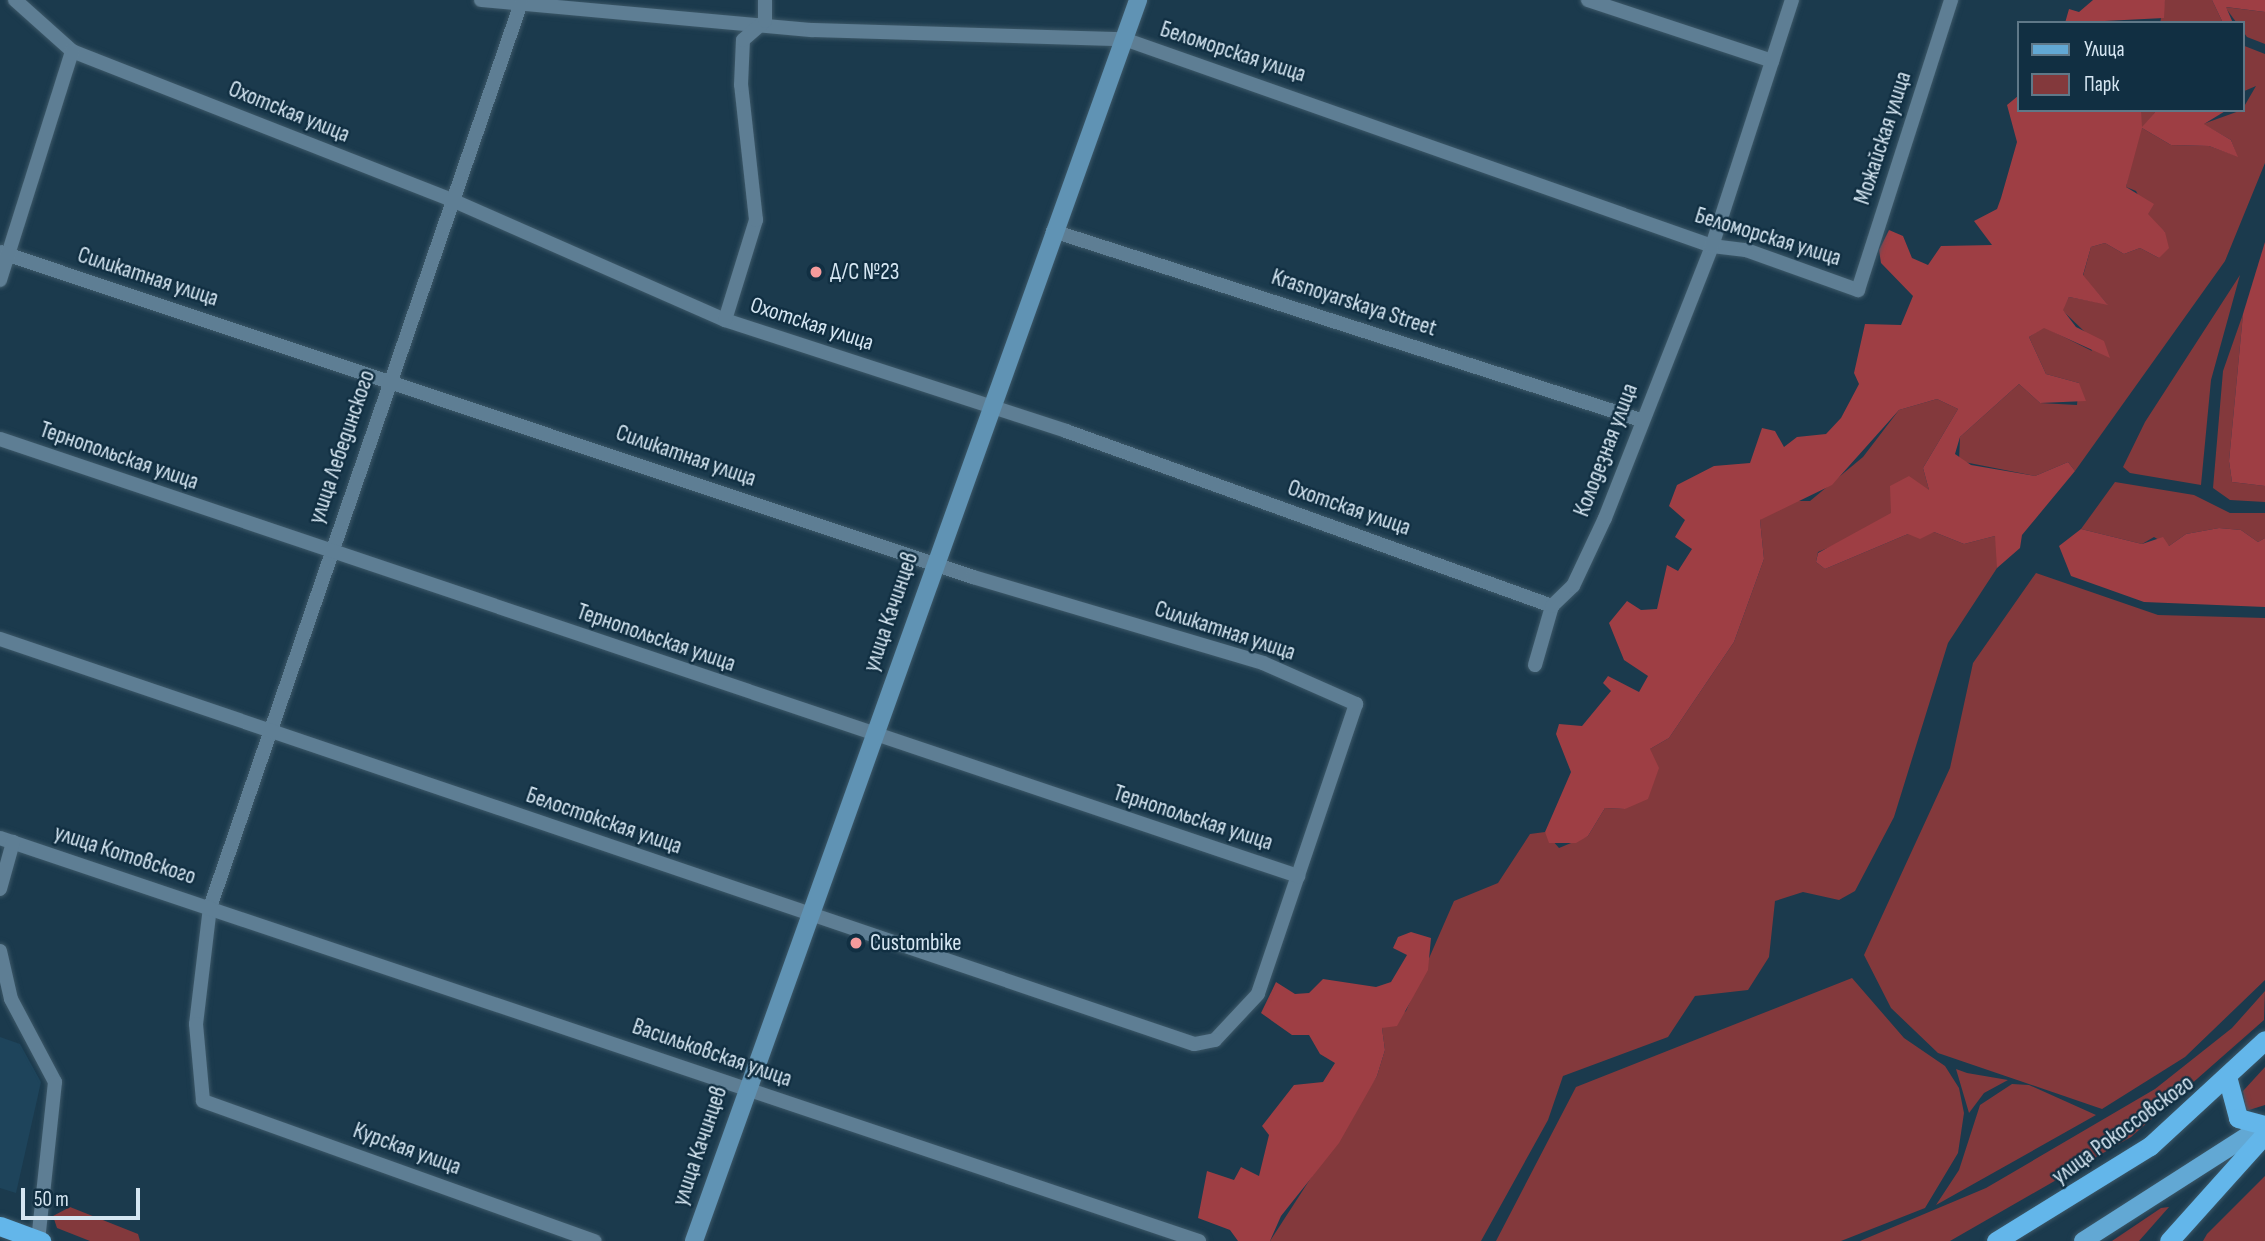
<!DOCTYPE html>
<meta charset="utf-8">
<style>
body{margin:0}
#map{position:relative;width:2265px;height:1241px;overflow:hidden;background:#1b3a4d;font-family:"Sofia Sans Condensed",sans-serif}
div>[style]{position:absolute}
.built>*{inset:0;background:#1e445b}
.green>*{inset:0;background:#83393c}
.forest>*{inset:0;background:#9e3e44}
.roads{filter:drop-shadow(0 0 2px #3d5868) drop-shadow(0 0 2px #3d5868)}
.minor>*{height:14px;margin:-7px;padding:0 7px;transform-origin:7px;border-radius:7px;background:#5e7e94}
.secondary>*{height:18px;margin:-9px;padding:0 9px;transform-origin:9px;border-radius:9px;background:#6093b4}
.primary>*{height:18px;margin:-9px;padding:0 9px;transform-origin:9px;border-radius:9px;background:#62a8d4}
.trunk>*{height:19px;margin:-9.5px;padding:0 9.5px;transform-origin:9.5px;border-radius:9.5px;background:#63b6ea}
.dots>*{width:19px;height:19px;translate:-50% -50%;box-sizing:border-box;border:4px solid #112f42;border-radius:50%}
span{translate:-50% -50%;white-space:nowrap;text-align:center;line-height:1.15;-webkit-text-stroke:5px #112f42;paint-order:stroke}
.street-label{font-size:23px;color:#d5e6f2}
.poi-label{font-size:23px;color:#d5e6f2}
.left{translate:0 -50%;text-align:left}
.legend{position:absolute;left:2017px;top:21px;width:228px;height:91px;box-sizing:border-box;background:#112f42;border:2px solid #5f7888;margin:0;padding:9px 12px;list-style:none;font-size:21px;color:#d5e6f2}
.legend li{display:flex;align-items:center;gap:14px;height:35px}
.legend b{width:35px;border:2px solid #5f7888}
.scale{position:absolute;left:21px;top:1188px;width:119px;height:32px;box-sizing:border-box;border:4px solid #d5e6f2;border-top:0;padding-left:9px;font-size:21px;line-height:24px;white-space:nowrap;color:#d5e6f2;-webkit-text-stroke:5px #112f42;paint-order:stroke}
</style>
<div id="map">
<div class="built">
<div style="clip-path:polygon(0 1037px,20px 1044px,41px 1082px,16px 1193px,0 1188px)"></div>
</div>
<div class="green">
<div style="clip-path:polygon(2165px 0,2212px 0,2223px 23px,2160px 23px)"></div>
<div style="clip-path:polygon(2225px 7px,2265px 12px,2265px 44px,2247px 37px)"></div>
<div style="clip-path:polygon(2242px 45px,2265px 54px,2265px 163px,2225px 261px,2075px 471px,2068px 462px,2035px 476px,1959px 461px,1960px 437px,2019px 384px,2040px 403px,2077px 405px,2079px 383px,2046px 374px,2029px 337px,2044px 327px,2092px 351px,2086px 333px,2062px 310px,2069px 297px,2107px 304px,2083px 276px,2091px 247px,2105px 243px,2124px 254px,2140px 248px,2159px 258px,2165px 232px,2151px 222px,2136px 191px,2126px 187px,2141px 110px,2157px 110px,2142px 128px,2171px 145px,2209px 146px,2237px 156px,2231px 140px,2203px 124px,2242px 110px,2256px 86px,2242px 92px)"></div>
<div style="clip-path:polygon(2240px 275px,2211px 380px,2201px 485px,2130px 473px,2123px 467px,2145px 422px)"></div>
<div style="clip-path:polygon(2243px 314px,2229px 461px,2232px 482px,2265px 486px,2265px 502px,2230px 500px,2213px 488px,2223px 371px)"></div>
<div style="clip-path:polygon(1937px 399px,1958px 409px,1923px 468px,1929px 490px,1864px 533px,1818px 552px,1816px 562px,1825px 569px,1908px 534px,1934px 532px,1964px 544px,1995px 536px,1999px 547px,1997px 568px,1948px 643px,1894px 817px,1855px 891px,1839px 900px,1803px 892px,1775px 901px,1769px 957px,1748px 990px,1695px 996px,1668px 1037px,1563px 1076px,1548px 1120px,1481px 1241px,1270px 1241px,1377px 1076px,1385px 1050px,1382px 1028px,1406px 1011px,1454px 901px,1498px 883px,1530px 834px,1545px 832px,1559px 848px,1588px 836px,1605px 808px,1625px 809px,1650px 749px,1669px 738px,1734px 642px,1764px 559px,1760px 520px,1766px 512px,1790px 501px,1810px 501px,1863px 457px,1899px 410px)"></div>
<div style="clip-path:polygon(2115px 482px,2194px 495px,2230px 513px,2265px 513px,2265px 538px,2258px 542px,2241px 530px,2219px 528px,2186px 534px,2169px 546px,2154px 537px,2142px 544px,2081px 529px)"></div>
<div style="clip-path:polygon(2036px 573px,2158px 615px,2265px 618px,2265px 980px,2185px 1057px,2102px 1109px,1938px 1053px,1891px 1008px,1864px 955px,1950px 768px,1973px 663px)"></div>
<div style="clip-path:polygon(1852px 978px,1904px 1038px,1945px 1066px,1959px 1088px,1964px 1113px,1958px 1153px,1925px 1208px,1841px 1241px,1496px 1241px,1576px 1087px)"></div>
<div style="clip-path:polygon(2265px 991px,2264px 1020px,2131px 1137px,1950px 1241px,1860px 1241px,1986px 1188px,2155px 1089px,2232px 1028px)"></div>
<div style="clip-path:polygon(2265px 1067px,2265px 1105px,2246px 1111px,2243px 1091px)"></div>
<div style="clip-path:polygon(1956px 1069px,1967px 1073px,2008px 1080px,1984px 1093px,1969px 1113px)"></div>
<div style="clip-path:polygon(2012px 1084px,2029px 1085px,2096px 1115px,1936px 1205px,1959px 1170px,1980px 1105px)"></div>
<div style="clip-path:polygon(2265px 1176px,2265px 1241px,2203px 1241px,2207px 1234px)"></div>
<div style="clip-path:polygon(70px 1207px,138px 1234px,140px 1241px,90px 1241px,57px 1228px,53px 1216px)"></div>
<div style="clip-path:polygon(2169px 1207px,2139px 1241px,2112px 1241px,2161px 1208px)"></div>
</div>
<div class="forest">
<div style="clip-path:polygon(2093px 0,2165px 0,2164px 18px,2065px 23px,2069px 9px,2079px 12px)"></div>
<div style="clip-path:polygon(2212px 0,2265px 0,2265px 12px,2226px 7px,2233px 23px,2223px 23px)"></div>
<div style="clip-path:polygon(2018px 96px,2018px 110px,2141px 110px,2142px 127px,2157px 110px,2227px 110px,2204px 124px,2231px 140px,2238px 157px,2209px 146px,2171px 145px,2142px 128px,2126px 187px,2154px 204px,2148px 214px,2165px 232px,2169px 248px,2159px 258px,2140px 248px,2124px 254px,2105px 243px,2091px 247px,2083px 275px,2108px 305px,2069px 297px,2063px 310px,2076px 327px,2104px 341px,2110px 358px,2044px 328px,2029px 337px,2046px 374px,2079px 383px,2086px 401px,2040px 403px,2019px 384px,1960px 437px,1955px 454px,1971px 465px,2035px 476px,2068px 462px,2075px 471px,2022px 535px,2020px 548px,1997px 568px,1995px 536px,1964px 544px,1934px 532px,1920px 539px,1908px 534px,1825px 569px,1816px 562px,1818px 553px,1891px 513px,1890px 486px,1909px 476px,1929px 490px,1923px 468px,1958px 409px,1937px 399px,1899px 410px,1832px 485px,1760px 520px,1764px 559px,1734px 642px,1669px 738px,1650px 749px,1659px 768px,1648px 799px,1625px 809px,1605px 808px,1588px 836px,1576px 843px,1549px 843px,1545px 832px,1571px 772px,1556px 734px,1559px 724px,1582px 726px,1611px 691px,1603px 683px,1608px 676px,1639px 692px,1648px 676px,1624px 660px,1609px 623px,1627px 601px,1641px 610px,1657px 609px,1667px 565px,1678px 571px,1692px 549px,1675px 537px,1685px 520px,1669px 506px,1677px 485px,1714px 466px,1750px 463px,1762px 428px,1775px 431px,1784px 447px,1797px 437px,1826px 434px,1841px 418px,1859px 384px,1854px 373px,1865px 324px,1901px 325px,1913px 296px,1881px 263px,1879px 250px,1889px 230px,1903px 236px,1912px 258px,1928px 265px,1941px 246px,1992px 245px,1974px 221px,1997px 209px,2001px 198px,2017px 142px,2007px 105px)"></div>
<div style="clip-path:polygon(2265px 242px,2265px 486px,2232px 482px,2229px 461px,2243px 314px)"></div>
<div style="clip-path:polygon(2219px 528px,2241px 530px,2258px 542px,2265px 538px,2265px 607px,2144px 602px,2071px 576px,2059px 546px,2081px 529px,2142px 544px,2163px 537px,2169px 546px,2186px 534px)"></div>
<div style="clip-path:polygon(1411px 932px,1431px 938px,1428px 970px,1397px 1026px,1382px 1028px,1385px 1050px,1377px 1076px,1339px 1143px,1281px 1216px,1270px 1241px,1238px 1241px,1230px 1230px,1198px 1218px,1207px 1171px,1234px 1180px,1241px 1167px,1259px 1176px,1269px 1135px,1262px 1126px,1294px 1085px,1323px 1082px,1335px 1063px,1320px 1054px,1309px 1035px,1292px 1035px,1261px 1013px,1276px 982px,1295px 994px,1309px 993px,1323px 979px,1376px 987px,1391px 982px,1407px 955px,1393px 948px,1398px 937px)"></div>
</div>
<div class="roads">
<div class="minor">
<div style="left:15px;top:0;width:76px;rotate:41.8deg"></div>
<div style="left:72px;top:51px;width:410px;rotate:21.4deg"></div>
<div style="left:454px;top:201px;width:296px;rotate:23.7deg"></div>
<div style="left:725px;top:320px;width:359px;rotate:18deg"></div>
<div style="left:1066px;top:431px;width:517px;rotate:19.8deg"></div>
<div style="left:481px;top:0;width:332px;rotate:5.2deg"></div>
<div style="left:812px;top:30px;width:312px;rotate:1.7deg"></div>
<div style="left:1124px;top:39px;width:623px;rotate:19.39deg"></div>
<div style="left:1712px;top:246px;width:34px;rotate:7deg"></div>
<div style="left:1746px;top:250px;width:119px;rotate:19.7deg"></div>
<div style="left:1858px;top:290px;width:305px;rotate:-72.2deg"></div>
<div style="left:1588px;top:0;width:194px;rotate:18.3deg"></div>
<div style="left:521px;top:3px;width:956px;rotate:108.98deg"></div>
<div style="left:210px;top:907px;width:118px;rotate:96.8deg"></div>
<div style="left:196px;top:1024px;width:77px;rotate:84.8deg"></div>
<div style="left:203px;top:1101px;width:416px;rotate:19.7deg"></div>
<div style="left:1053px;top:231px;width:618px;rotate:17.82deg"></div>
<div style="left:0;top:252px;width:1026px;rotate:18.47deg"></div>
<div style="left:973px;top:577px;width:302px;rotate:16.5deg"></div>
<div style="left:1263px;top:663px;width:102px;rotate:23.8deg"></div>
<div style="left:1356px;top:704px;width:306px;rotate:108.7deg"></div>
<div style="left:1258px;top:994px;width:63px;rotate:133.1deg"></div>
<div style="left:1215px;top:1040px;width:21px;rotate:169deg"></div>
<div style="left:1194px;top:1044px;width:1261px;rotate:-161.26deg"></div>
<div style="left:0;top:280px;width:240px;rotate:-72.5deg"></div>
<div style="left:725px;top:320px;width:105px;rotate:-72.8deg"></div>
<div style="left:756px;top:220px;width:136px;rotate:-96.3deg"></div>
<div style="left:741px;top:85px;width:45px;rotate:-87.5deg"></div>
<div style="left:743px;top:40px;width:29px;rotate:-41deg"></div>
<div style="left:765px;top:21px;width:21px;rotate:-90deg"></div>
<div style="left:0;top:439px;width:1370px;rotate:18.61deg"></div>
<div style="left:1535px;top:665px;width:61px;rotate:-73.9deg"></div>
<div style="left:1552px;top:606px;width:29px;rotate:-44deg"></div>
<div style="left:1573px;top:586px;width:75px;rotate:-64.8deg"></div>
<div style="left:1605px;top:518px;width:292px;rotate:-68.5deg"></div>
<div style="left:1712px;top:246px;width:259px;rotate:-72deg"></div>
<div style="left:0;top:838px;width:1265px;rotate:18.58deg"></div>
<div style="left:0;top:889px;width:49px;rotate:-74.5deg"></div>
<div style="left:0;top:951px;width:49px;rotate:77.1deg"></div>
<div style="left:11px;top:999px;width:94px;rotate:62.1deg"></div>
<div style="left:55px;top:1082px;width:159px;rotate:96.1deg"></div>
</div>
<div class="secondary">
<div style="left:694px;top:1241px;width:1318px;rotate:-70.31deg"></div>
</div>
<div class="primary">
<div style="left:2083px;top:1241px;width:214px;rotate:-32.6deg"></div>
</div>
<div class="trunk">
<div style="left:2228px;top:1080px;width:39px;rotate:75deg"></div>
<div style="left:2238px;top:1118px;width:28px;rotate:15deg"></div>
<div style="left:0;top:1226px;width:44px;rotate:20.1deg"></div>
<div style="left:1996px;top:1241px;width:181px;rotate:-31.7deg"></div>
<div style="left:2150px;top:1146px;width:156px;rotate:-42.7deg"></div>
<div style="left:2169px;top:1241px;width:144px;rotate:-48.1deg"></div>
</div>
</div>
<div class="dots">
<div style="left:816px;top:272px;background:#f59b9c"></div>
<div style="left:856px;top:943px;background:#f59b9c"></div>
</div>
<div class="street-label">
<span style="left:1233px;top:52px;rotate:18deg">Беломорская улица</span>
<span style="left:289px;top:112px;rotate:22deg">Охотская улица</span>
<span style="left:1883px;top:138px;rotate:-72deg">Можайская улица</span>
<span style="left:1768px;top:237px;rotate:17deg">Беломорская улица</span>
<span style="left:148px;top:277px;rotate:18deg">Силикатная улица</span>
<span style="left:1354px;top:303px;rotate:18deg">Krasnoyarskaya Street</span>
<span style="left:812px;top:324px;rotate:18deg">Охотская улица</span>
<span style="left:342px;top:447px;rotate:-71deg">улица Лебединского</span>
<span style="left:1606px;top:450px;rotate:-69deg">Колодезная улица</span>
<span style="left:119px;top:456px;rotate:19deg">Тернопольская улица</span>
<span style="left:686px;top:456px;rotate:19deg">Силикатная улица</span>
<span style="left:1349px;top:508px;rotate:19deg">Охотская улица</span>
<span style="left:891px;top:612px;rotate:-71deg">улица Качинцев</span>
<span style="left:1225px;top:631px;rotate:18deg">Силикатная улица</span>
<span style="left:656px;top:638px;rotate:19deg">Тернопольская улица</span>
<span style="left:1193px;top:818px;rotate:18deg">Тернопольская улица</span>
<span style="left:604px;top:821px;rotate:19deg">Белостокская улица</span>
<span style="left:125px;top:855px;rotate:18deg">улица Котовского</span>
<span style="left:712px;top:1053px;rotate:19deg">Васильковская улица</span>
<span style="left:2123px;top:1130px;rotate:-36deg">улица Рокоссовского</span>
<span style="left:700px;top:1146px;rotate:-71deg">улица Качинцев</span>
<span style="left:407px;top:1149px;rotate:20deg">Курская улица</span>
</div>
<div class="poi-label">
<span class="left" style="left:830px;top:272px">Д/С №23</span>
<span class="left" style="left:870px;top:943px">Custombike</span>
</div>
<ul class="legend">
<li><b style="height:9px;background:#62a8d4"></b>Улица</li>
<li><b style="height:19px;background:#83393c"></b>Парк</li>
</ul>
<div class="scale">50 m</div>
</div>
